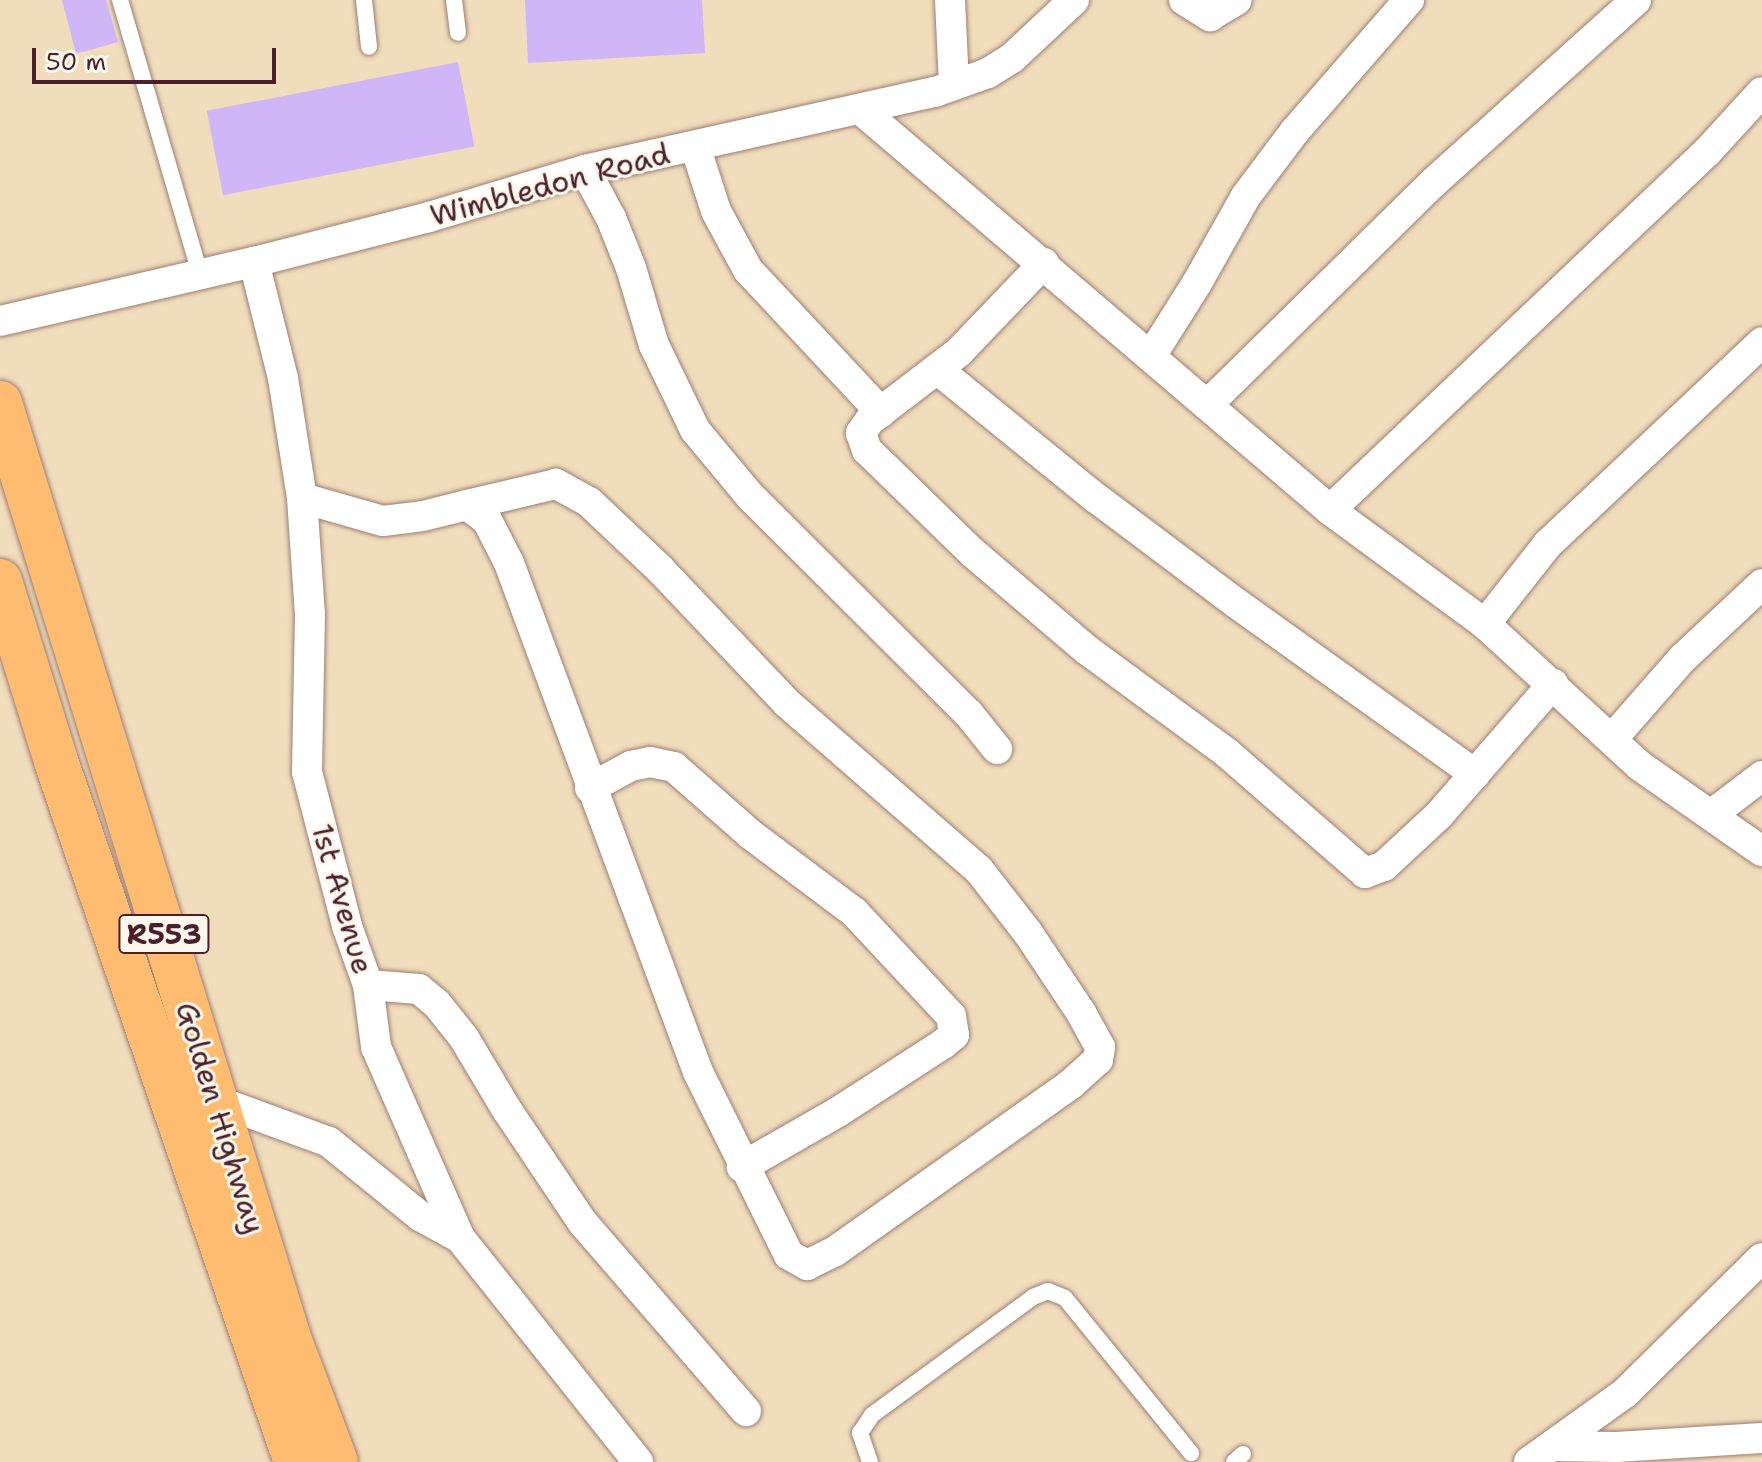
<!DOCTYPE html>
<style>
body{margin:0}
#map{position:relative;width:1762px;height:1462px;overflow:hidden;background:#f0ddbc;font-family:"Shantell Sans",sans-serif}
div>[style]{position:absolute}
.building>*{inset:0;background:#cfb6f6;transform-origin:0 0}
.roads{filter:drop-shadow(0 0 2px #9d7e74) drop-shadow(0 0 2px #9d7e74)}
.service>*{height:16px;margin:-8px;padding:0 8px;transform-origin:8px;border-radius:8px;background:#fff}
.minor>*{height:30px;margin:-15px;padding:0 15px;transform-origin:15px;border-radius:15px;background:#fff}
.primary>*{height:44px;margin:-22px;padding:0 22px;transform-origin:22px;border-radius:22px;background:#fdbc6f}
span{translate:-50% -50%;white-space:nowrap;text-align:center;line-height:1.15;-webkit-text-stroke:6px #fbf7ec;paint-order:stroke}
.shield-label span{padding:2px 6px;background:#fbf7ec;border:2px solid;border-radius:6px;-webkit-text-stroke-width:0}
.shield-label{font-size:28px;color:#4a1f2b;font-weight:700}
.street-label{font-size:30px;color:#4a1f2b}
.scale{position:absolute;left:32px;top:48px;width:244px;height:36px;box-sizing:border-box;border:4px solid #4a1f2b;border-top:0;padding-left:10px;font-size:24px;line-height:28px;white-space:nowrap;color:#4a1f2b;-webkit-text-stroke:6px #fbf7ec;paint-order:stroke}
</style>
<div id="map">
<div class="building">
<div style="clip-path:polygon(62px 0,106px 0,118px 42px,76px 54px)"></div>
<div style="clip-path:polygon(525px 0,702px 0,705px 53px,528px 63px)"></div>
<div style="left:458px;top:62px;width:86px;height:256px;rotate:79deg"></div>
</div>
<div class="roads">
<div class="service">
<div style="left:120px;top:0;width:285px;rotate:73.7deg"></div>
<div style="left:364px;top:0;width:47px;rotate:83.9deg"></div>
<div style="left:454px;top:0;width:33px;rotate:83deg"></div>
<div style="left:870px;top:1462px;width:31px;rotate:-109deg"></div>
<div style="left:860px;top:1433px;width:22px;rotate:-56deg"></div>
<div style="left:872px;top:1415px;width:200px;rotate:-36.2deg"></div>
<div style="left:1033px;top:1297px;width:16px;rotate:-22deg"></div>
<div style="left:1048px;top:1291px;width:18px;rotate:22deg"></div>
<div style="left:1065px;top:1298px;width:200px;rotate:50.9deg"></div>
<div style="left:1234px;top:1462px;width:12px;rotate:-42deg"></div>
</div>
<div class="minor">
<div style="left:950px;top:0;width:84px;rotate:87.3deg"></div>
<div style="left:1184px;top:0;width:31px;rotate:32deg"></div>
<div style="left:1210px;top:16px;width:31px;rotate:-31deg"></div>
<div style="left:860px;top:109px;width:618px;rotate:40.47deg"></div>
<div style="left:1330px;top:510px;width:192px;rotate:36.3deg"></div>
<div style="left:1485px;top:624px;width:210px;rotate:42.5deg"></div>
<div style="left:1640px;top:766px;width:149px;rotate:34.9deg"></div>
<div style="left:695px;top:146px;width:68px;rotate:72.1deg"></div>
<div style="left:716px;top:211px;width:67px;rotate:61.5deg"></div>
<div style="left:748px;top:270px;width:195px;rotate:46.9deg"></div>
<div style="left:585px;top:170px;width:55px;rotate:61.6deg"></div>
<div style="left:611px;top:218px;width:54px;rotate:68.2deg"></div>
<div style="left:631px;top:268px;width:80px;rotate:73.4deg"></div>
<div style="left:654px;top:345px;width:94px;rotate:64.2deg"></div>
<div style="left:695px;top:430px;width:86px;rotate:50.2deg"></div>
<div style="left:750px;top:496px;width:309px;rotate:44.9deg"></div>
<div style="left:969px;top:714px;width:45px;rotate:51.3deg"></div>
<div style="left:254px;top:262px;width:120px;rotate:76deg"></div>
<div style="left:283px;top:378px;width:121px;rotate:81deg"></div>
<div style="left:302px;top:498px;width:116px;rotate:86.1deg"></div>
<div style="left:310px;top:614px;width:158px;rotate:91.1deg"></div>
<div style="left:307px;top:772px;width:159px;rotate:75.4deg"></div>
<div style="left:347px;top:926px;width:63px;rotate:70.4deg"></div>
<div style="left:368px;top:985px;width:63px;rotate:82.6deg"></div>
<div style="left:376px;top:1047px;width:209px;rotate:66.3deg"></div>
<div style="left:460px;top:1238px;width:286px;rotate:51.5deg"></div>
<div style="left:1044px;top:263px;width:123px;rotate:133.7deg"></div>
<div style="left:959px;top:352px;width:112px;rotate:142.6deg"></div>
<div style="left:870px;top:420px;width:16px;rotate:125deg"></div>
<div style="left:861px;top:433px;width:18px;rotate:71deg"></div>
<div style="left:867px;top:450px;width:148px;rotate:44.2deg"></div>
<div style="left:973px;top:553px;width:150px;rotate:40.4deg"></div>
<div style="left:1087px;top:650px;width:174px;rotate:36.3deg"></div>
<div style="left:1227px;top:753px;width:183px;rotate:41deg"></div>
<div style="left:1365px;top:873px;width:20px;rotate:-20deg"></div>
<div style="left:1384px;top:866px;width:75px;rotate:-42.8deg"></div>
<div style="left:1439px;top:815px;width:174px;rotate:-49deg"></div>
<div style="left:0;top:321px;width:261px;rotate:-13.1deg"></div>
<div style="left:254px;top:262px;width:181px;rotate:-14.4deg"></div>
<div style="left:429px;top:217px;width:163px;rotate:-16.8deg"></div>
<div style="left:585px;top:170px;width:359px;rotate:-12.6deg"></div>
<div style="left:935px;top:92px;width:56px;rotate:-19.7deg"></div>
<div style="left:988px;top:73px;width:28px;rotate:-32deg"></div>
<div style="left:1012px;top:58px;width:85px;rotate:-43.1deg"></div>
<div style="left:1151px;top:356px;width:86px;rotate:-57.8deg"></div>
<div style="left:1197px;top:283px;width:100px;rotate:-60.6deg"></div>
<div style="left:1246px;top:196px;width:81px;rotate:-53deg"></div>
<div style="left:1295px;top:131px;width:174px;rotate:-49deg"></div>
<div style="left:937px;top:369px;width:205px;rotate:39.1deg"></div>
<div style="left:1096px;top:498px;width:175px;rotate:36.9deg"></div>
<div style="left:1236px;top:603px;width:294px;rotate:35.6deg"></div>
<div style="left:1207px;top:405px;width:318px;rotate:-44.5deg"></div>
<div style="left:1434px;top:182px;width:272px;rotate:-42deg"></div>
<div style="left:302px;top:498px;width:84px;rotate:15.9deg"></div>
<div style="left:383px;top:521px;width:40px;rotate:-7.1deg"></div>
<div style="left:423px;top:516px;width:45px;rotate:-14deg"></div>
<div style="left:467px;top:505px;width:25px;rotate:37deg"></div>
<div style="left:487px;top:520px;width:48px;rotate:62.9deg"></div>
<div style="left:509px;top:563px;width:543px;rotate:69.63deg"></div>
<div style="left:698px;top:1072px;width:204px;rotate:63.6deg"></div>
<div style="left:789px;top:1255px;width:21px;rotate:29deg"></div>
<div style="left:807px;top:1265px;width:30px;rotate:-26deg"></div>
<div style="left:834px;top:1252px;width:291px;rotate:-35.3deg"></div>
<div style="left:1071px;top:1084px;width:36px;rotate:-42deg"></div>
<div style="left:1098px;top:1060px;width:13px;rotate:-81deg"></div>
<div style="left:1100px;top:1047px;width:38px;rotate:-119deg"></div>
<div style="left:1082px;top:1014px;width:97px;rotate:-123.7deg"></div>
<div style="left:1028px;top:933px;width:80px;rotate:-127.9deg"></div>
<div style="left:979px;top:870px;width:254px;rotate:-139deg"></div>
<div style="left:787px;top:703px;width:183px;rotate:-133.5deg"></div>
<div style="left:661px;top:570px;width:99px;rotate:-136.6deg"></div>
<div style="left:589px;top:502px;width:38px;rotate:-151deg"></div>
<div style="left:556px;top:484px;width:91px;rotate:166.7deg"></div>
<div style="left:1330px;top:510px;width:520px;rotate:-43.52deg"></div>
<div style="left:1707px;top:152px;width:81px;rotate:-47.5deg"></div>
<div style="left:1485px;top:624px;width:102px;rotate:-51.8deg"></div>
<div style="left:1548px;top:544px;width:294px;rotate:-43.3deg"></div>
<div style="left:1612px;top:739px;width:108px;rotate:-48.8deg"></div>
<div style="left:1683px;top:658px;width:108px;rotate:-43.1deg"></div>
<div style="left:590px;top:788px;width:47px;rotate:-28.2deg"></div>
<div style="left:631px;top:766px;width:19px;rotate:-12deg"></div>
<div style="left:650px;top:762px;width:25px;rotate:12deg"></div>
<div style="left:674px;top:767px;width:101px;rotate:41.4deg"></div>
<div style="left:750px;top:834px;width:130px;rotate:36.9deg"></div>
<div style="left:854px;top:912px;width:142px;rotate:47deg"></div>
<div style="left:951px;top:1016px;width:19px;rotate:81deg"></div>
<div style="left:954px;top:1035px;width:14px;rotate:141deg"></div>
<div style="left:943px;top:1044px;width:125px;rotate:147.1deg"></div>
<div style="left:838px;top:1112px;width:111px;rotate:150.2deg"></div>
<div style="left:1711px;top:815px;width:64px;rotate:-37.4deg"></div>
<div style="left:368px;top:985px;width:51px;rotate:4.5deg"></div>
<div style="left:419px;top:989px;width:23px;rotate:40deg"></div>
<div style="left:437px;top:1004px;width:43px;rotate:51.5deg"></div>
<div style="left:464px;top:1038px;width:84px;rotate:59.2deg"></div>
<div style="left:507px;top:1110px;width:136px;rotate:56.1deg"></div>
<div style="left:583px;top:1223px;width:249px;rotate:49.1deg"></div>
<div style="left:215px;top:1100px;width:121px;rotate:20.2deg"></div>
<div style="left:329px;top:1142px;width:117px;rotate:39.1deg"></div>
<div style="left:420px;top:1216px;width:46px;rotate:28.8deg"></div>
<div style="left:1552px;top:1446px;width:64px;rotate:0.9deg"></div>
<div style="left:1616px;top:1447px;width:146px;rotate:-3.5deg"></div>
<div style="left:1529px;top:1462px;width:118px;rotate:-35.7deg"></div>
<div style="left:1625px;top:1393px;width:192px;rotate:-44.6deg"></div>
</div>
<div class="primary">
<div style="left:0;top:403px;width:982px;rotate:72.82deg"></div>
<div style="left:290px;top:1341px;width:129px;rotate:69.2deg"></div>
<div style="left:0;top:581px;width:189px;rotate:72.7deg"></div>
<div style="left:56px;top:761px;width:741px;rotate:71.1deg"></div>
</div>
</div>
<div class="shield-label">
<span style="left:164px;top:934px">R553</span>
</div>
<div class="street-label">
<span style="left:550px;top:185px;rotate:-15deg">Wimbledon Road</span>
<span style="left:342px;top:899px;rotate:74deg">1st Avenue</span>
<span style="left:220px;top:1118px;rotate:73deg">Golden Highway</span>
</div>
<div class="scale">50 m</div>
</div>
